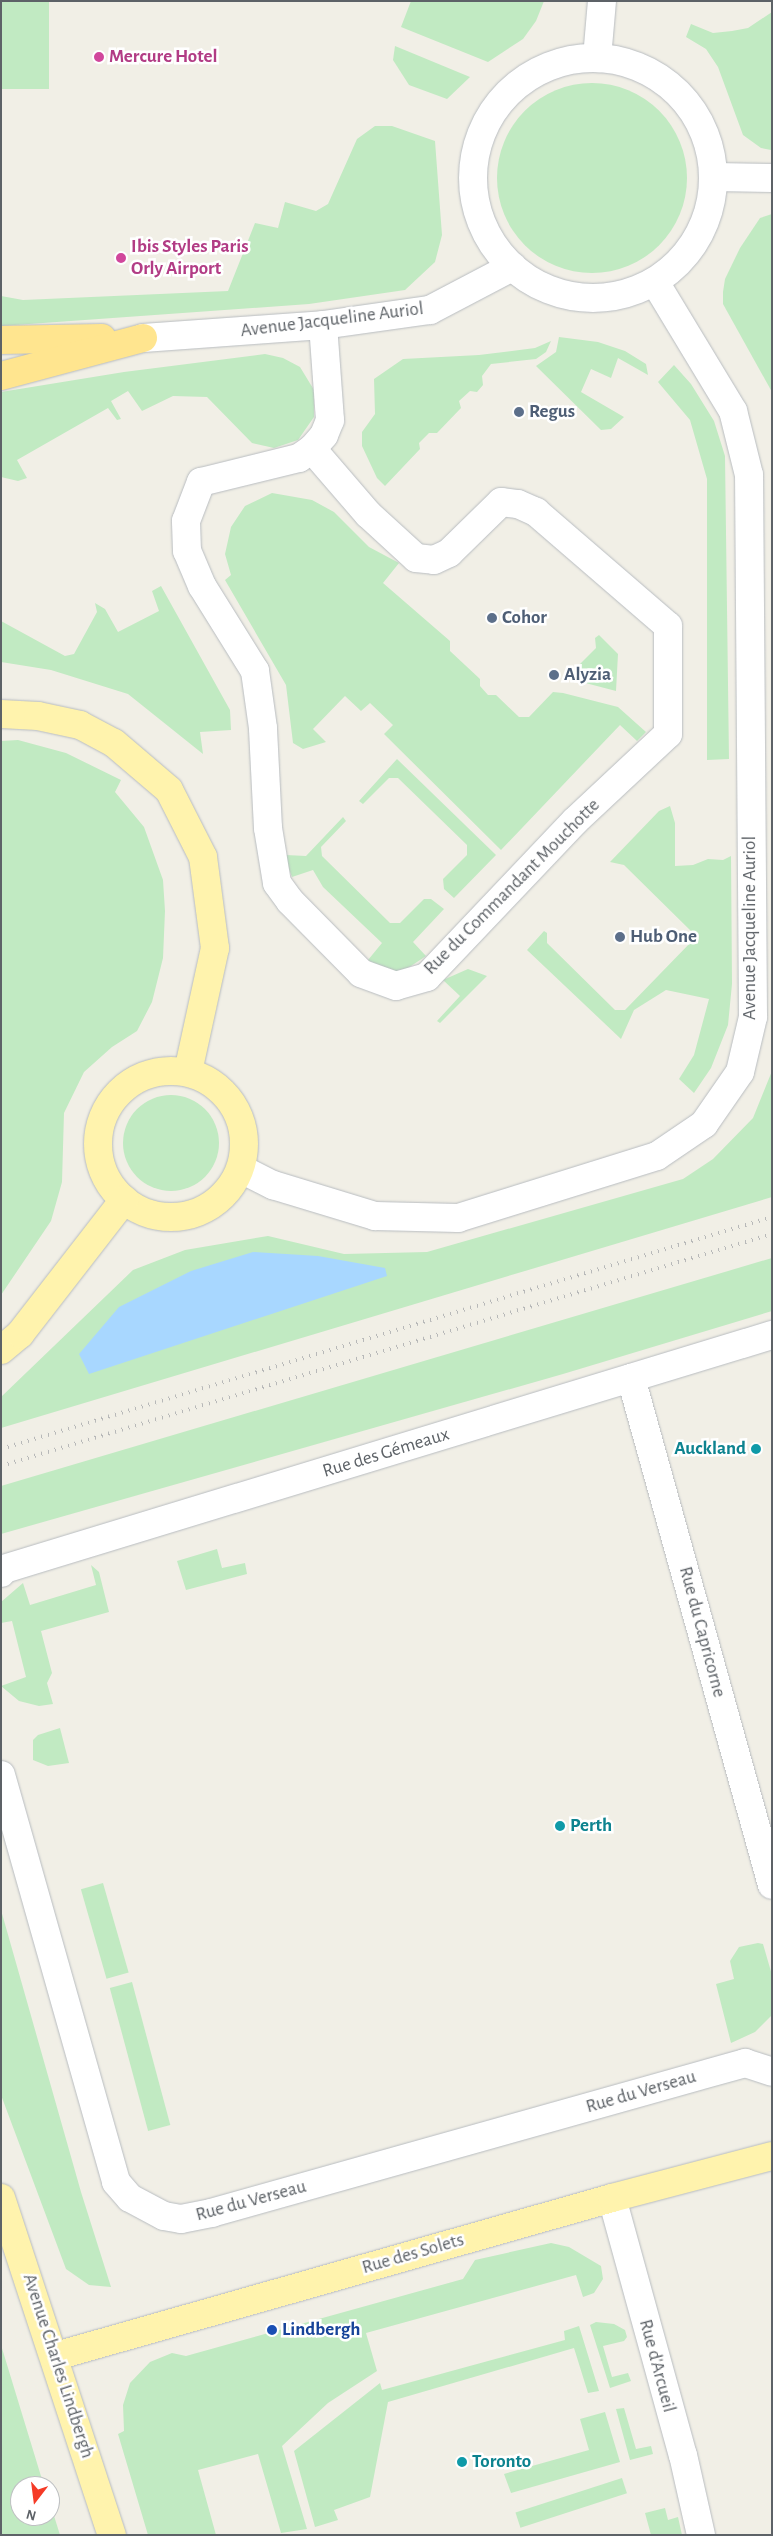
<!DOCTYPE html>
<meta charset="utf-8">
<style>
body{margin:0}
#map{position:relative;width:773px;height:2536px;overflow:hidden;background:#f1efe6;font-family:"Alegreya Sans",sans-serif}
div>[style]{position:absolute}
.green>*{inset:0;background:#c1eac2;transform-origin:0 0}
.round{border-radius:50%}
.water>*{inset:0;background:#a8d7ff}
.roads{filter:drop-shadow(0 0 1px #b8bcc0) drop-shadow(0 0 1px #b8bcc0)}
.minor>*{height:28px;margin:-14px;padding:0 14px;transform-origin:14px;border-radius:14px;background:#fff}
.minor>.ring{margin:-14px;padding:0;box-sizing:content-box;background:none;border:28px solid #fff;border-radius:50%}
.major>*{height:28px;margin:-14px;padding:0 14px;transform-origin:14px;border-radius:14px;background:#fff3ad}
.major>.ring{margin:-14px;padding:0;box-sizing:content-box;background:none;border:28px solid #fff3ad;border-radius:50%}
.highway>*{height:28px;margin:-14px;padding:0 14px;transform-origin:14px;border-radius:14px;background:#ffe58f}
.rail>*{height:4px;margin-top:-2px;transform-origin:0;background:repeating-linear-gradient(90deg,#b7b8b8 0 1px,transparent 0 7px)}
.dots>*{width:14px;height:14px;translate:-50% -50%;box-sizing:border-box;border:2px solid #fff;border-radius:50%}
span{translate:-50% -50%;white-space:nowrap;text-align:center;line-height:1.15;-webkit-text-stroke:5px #fff;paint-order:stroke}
.hotel-label{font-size:19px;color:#b23c85;font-weight:700}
.left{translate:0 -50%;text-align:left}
.street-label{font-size:19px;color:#5d6267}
.service-label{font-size:19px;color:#4e5e75;font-weight:700}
.culture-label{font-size:19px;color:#0d838f;font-weight:700}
.right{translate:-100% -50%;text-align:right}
.transit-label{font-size:19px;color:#164399;font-weight:700}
.frame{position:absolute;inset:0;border:2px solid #5d6267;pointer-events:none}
.north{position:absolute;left:10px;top:2476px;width:50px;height:50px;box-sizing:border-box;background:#fff;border:1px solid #bec0c2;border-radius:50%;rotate:195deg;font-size:14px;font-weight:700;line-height:20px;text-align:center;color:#5d6267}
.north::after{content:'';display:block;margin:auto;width:18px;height:22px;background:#f53b27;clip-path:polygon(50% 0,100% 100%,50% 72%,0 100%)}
</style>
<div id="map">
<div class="green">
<div style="left:1px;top:1px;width:48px;height:88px"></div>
<div style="clip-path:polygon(411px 1px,544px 1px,536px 21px,523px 39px,488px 62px,401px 27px)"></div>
<div style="clip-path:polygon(772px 12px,772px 147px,771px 150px,761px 148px,743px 135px,718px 67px,706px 49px,686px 37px,691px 24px,713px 33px,732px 31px,748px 28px)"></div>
<div style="clip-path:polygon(395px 46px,470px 77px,447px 99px,409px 85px,393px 60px)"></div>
<div class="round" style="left:497px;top:83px;width:190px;height:190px"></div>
<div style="clip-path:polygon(375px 126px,392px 126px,435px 141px,442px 235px,435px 262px,405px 290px,309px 304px,1px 326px,1px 296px,23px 300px,228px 291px,255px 223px,278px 228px,285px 202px,316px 211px,328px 204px,357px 139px)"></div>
<div style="clip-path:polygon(772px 214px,772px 392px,723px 304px,723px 292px,725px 279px,740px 248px,760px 218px)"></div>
<div style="clip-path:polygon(559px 337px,598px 342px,625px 351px,646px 364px,648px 375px,618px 358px,611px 378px,591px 369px,581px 392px,624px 417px,611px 429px,601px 430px,536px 366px,556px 352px)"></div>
<div style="clip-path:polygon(551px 341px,546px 352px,536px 359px,491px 364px,482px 376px,483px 385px,477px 392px,470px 391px,459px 401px,461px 408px,437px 433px,429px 433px,419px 443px,420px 449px,385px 486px,377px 478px,362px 446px,362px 432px,375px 414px,374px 379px,403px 359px,479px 355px,535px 348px)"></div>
<div style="clip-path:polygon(265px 354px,283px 358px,300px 367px,314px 390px,314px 417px,298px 440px,274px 448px,252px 443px,207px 397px,173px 396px,142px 411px,128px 391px,111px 401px,121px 419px,117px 420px,108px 408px,17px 460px,27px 478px,18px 481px,1px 477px,1px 392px,124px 372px)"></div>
<div style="clip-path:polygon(674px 365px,691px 384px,714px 421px,725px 456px,729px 759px,707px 760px,707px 479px,690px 420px,658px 382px)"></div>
<div style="clip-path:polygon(272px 493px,312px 500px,334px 512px,369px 547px,399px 563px,383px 583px,450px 641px,450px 651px,480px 679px,480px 686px,488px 695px,496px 695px,519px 717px,529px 717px,553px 692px,563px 693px,618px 707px,646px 732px,637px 741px,620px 725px,501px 850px,384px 734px,393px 725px,370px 703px,361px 711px,345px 696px,313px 729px,326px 742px,303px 749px,293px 743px,286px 685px,225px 580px,231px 575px,225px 554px,231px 527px,245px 506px)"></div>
<div style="clip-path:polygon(161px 586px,230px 710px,231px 730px,200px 732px,203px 754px,128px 694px,51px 670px,1px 662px,1px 621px,65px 656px,74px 654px,97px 612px,95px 603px,105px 609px,118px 632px,159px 611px,152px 591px)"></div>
<div style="clip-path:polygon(599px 635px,618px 654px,616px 691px,574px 680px,572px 672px,596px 648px,595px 638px)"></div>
<div style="clip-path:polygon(18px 740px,66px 753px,121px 780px,115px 792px,144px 827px,163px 880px,165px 911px,163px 958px,152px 1002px,137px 1031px,112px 1047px,84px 1072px,64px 1113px,62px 1182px,51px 1221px,1px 1295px,1px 741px)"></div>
<div style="clip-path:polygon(397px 759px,496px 855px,454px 898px,444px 889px,443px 879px,467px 855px,467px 845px,398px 778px,389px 778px,363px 804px,359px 801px)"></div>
<div style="clip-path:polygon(670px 806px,675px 823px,675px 866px,693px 865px,708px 859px,723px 860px,731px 856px,732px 984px,728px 1025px,711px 1068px,694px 1093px,679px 1079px,694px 1055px,709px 999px,666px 990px,634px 1010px,621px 1039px,527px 950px,544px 931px,547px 933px,547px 943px,615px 1010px,625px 1010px,692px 941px,692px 932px,624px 865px,610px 862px,659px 811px)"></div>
<div style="clip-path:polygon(343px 817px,346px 821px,321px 847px,322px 856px,390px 923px,400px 923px,424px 899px,431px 899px,444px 909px,413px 942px,426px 956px,402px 972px,388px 972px,368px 960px,382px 943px,323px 887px,313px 870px,292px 877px,287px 864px,286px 855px,306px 856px)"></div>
<div style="clip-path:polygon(468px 969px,487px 976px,440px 1023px,437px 1021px,460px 996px,443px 980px)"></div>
<div style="clip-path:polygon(772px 1071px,772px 1197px,1px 1428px,1px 1397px,133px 1270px,185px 1250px,268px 1236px,344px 1254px,427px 1252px,683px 1179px,713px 1159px,753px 1118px)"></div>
<div class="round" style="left:123px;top:1095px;width:96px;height:96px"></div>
<div style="clip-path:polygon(772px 1258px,772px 1311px,563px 1374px,1px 1534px,1px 1486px)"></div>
<div style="clip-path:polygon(217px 1549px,222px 1568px,245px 1563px,247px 1574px,186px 1590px,177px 1561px)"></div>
<div style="clip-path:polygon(91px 1565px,99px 1572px,109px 1612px,41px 1631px,52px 1673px,47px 1683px,53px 1704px,39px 1706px,19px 1701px,1px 1686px,26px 1677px,12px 1621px,1px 1623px,1px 1602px,23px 1583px,30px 1605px,96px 1585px)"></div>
<div style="clip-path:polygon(60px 1728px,69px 1763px,48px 1766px,33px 1760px,33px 1740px,38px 1735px)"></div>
<div style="left:103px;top:1883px;width:93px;height:23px;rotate:74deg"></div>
<div style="clip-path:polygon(1px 1910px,81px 2192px,111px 2287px,89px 2285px,66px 2269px,1px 2095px)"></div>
<div style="clip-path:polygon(758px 1943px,763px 1944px,772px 1975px,772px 2015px,755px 2032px,731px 2043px,716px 1984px,734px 1979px,730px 1961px,739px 1947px)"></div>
<div style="left:132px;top:1982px;width:148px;height:23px;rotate:75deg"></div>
<div style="clip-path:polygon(551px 2243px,569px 2247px,601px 2266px,603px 2279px,594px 2293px,583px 2297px,576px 2275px,366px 2333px,377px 2371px,328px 2403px,282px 2446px,307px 2529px,281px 2533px,258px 2454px,198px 2470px,216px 2535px,148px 2535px,118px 2434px,124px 2431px,123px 2405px,130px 2383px,150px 2362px,172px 2353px,186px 2356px,463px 2279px,475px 2260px)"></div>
<div style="clip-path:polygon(596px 2322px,614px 2324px,625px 2330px,627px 2337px,624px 2341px,603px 2346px,612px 2377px,628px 2373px,631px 2381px,610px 2388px,590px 2325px)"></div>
<div style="clip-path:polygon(579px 2326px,599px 2391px,588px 2393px,574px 2348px,388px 2402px,370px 2497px,334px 2510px,338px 2520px,315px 2527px,294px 2451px,380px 2383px,382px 2390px,565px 2340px,564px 2331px)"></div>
<div style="clip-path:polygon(1px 2345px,44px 2486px,20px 2486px,20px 2516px,50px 2516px,50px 2503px,60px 2535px,1px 2535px)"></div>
<div style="clip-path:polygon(624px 2408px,636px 2449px,651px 2446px,653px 2454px,630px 2460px,616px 2409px)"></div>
<div style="clip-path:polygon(605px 2412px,620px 2462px,511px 2493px,504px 2474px,589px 2450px,580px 2419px)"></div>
<div style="left:622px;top:2478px;width:16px;height:112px;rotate:72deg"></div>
<div style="clip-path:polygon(665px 2508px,668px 2520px,678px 2517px,682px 2535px,651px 2535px,645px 2513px)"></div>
</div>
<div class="water">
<div style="clip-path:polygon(253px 1252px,318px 1256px,385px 1268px,387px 1276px,89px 1374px,79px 1354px,119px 1307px,191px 1271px)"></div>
</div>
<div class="roads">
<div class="minor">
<div style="left:597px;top:58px;width:57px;rotate:-85deg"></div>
<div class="ring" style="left:473px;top:58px;width:212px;height:212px"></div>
<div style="left:714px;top:177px;width:58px;rotate:1deg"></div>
<div style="left:143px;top:338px;width:180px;rotate:-4.1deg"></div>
<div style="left:323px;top:325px;width:108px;rotate:-8deg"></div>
<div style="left:430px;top:310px;width:93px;rotate:-27.7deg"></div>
<div style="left:312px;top:449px;width:86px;rotate:49.3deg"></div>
<div style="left:368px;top:514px;width:65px;rotate:42.5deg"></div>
<div style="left:416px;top:558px;width:18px;rotate:6deg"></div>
<div style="left:434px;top:560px;width:17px;rotate:-25deg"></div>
<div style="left:449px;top:553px;width:73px;rotate:-44.4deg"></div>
<div style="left:501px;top:502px;width:17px;rotate:7deg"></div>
<div style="left:518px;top:504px;width:20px;rotate:24deg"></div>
<div style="left:536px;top:512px;width:174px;rotate:40.8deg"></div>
<div style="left:668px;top:626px;width:108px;rotate:90deg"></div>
<div style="left:668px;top:734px;width:127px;rotate:136.9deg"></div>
<div style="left:575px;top:821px;width:215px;rotate:133.5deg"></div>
<div style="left:427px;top:977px;width:32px;rotate:164deg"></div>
<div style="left:396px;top:986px;width:37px;rotate:-160deg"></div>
<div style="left:361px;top:973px;width:101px;rotate:-134.6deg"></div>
<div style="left:290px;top:901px;width:22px;rotate:-126deg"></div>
<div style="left:277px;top:883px;width:56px;rotate:-99.3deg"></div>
<div style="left:268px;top:828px;width:100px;rotate:-92.9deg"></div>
<div style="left:263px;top:728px;width:58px;rotate:-98deg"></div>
<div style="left:255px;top:671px;width:100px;rotate:-121.9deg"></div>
<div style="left:202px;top:586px;width:38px;rotate:-113deg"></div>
<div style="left:187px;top:551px;width:30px;rotate:-92deg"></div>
<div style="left:186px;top:521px;width:42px;rotate:-69deg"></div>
<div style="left:201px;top:482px;width:101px;rotate:-13.8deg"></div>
<div style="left:299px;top:458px;width:16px;rotate:-35deg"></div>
<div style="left:312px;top:449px;width:18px;rotate:-49deg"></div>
<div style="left:324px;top:435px;width:16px;rotate:-68deg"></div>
<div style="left:330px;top:420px;width:95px;rotate:-94.2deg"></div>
<div style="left:241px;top:1169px;width:36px;rotate:27deg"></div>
<div style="left:273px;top:1185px;width:107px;rotate:16.9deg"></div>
<div style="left:375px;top:1216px;width:83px;rotate:1.4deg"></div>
<div style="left:458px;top:1218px;width:208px;rotate:-17.3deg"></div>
<div style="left:657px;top:1156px;width:57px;rotate:-34.2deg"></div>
<div style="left:704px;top:1124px;width:63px;rotate:-55.3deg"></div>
<div style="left:740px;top:1072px;width:57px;rotate:-76.7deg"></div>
<div style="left:753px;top:1017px;width:542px;rotate:-90.42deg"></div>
<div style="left:749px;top:475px;width:66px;rotate:-104deg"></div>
<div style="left:733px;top:411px;width:151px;rotate:-121.2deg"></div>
<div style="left:631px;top:1378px;width:526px;rotate:74.46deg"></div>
<div style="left:1px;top:1573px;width:5px;rotate:-53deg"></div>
<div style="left:4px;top:1569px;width:803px;rotate:-16.95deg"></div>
<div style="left:1px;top:1775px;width:423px;rotate:74.2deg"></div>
<div style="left:116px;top:2182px;width:21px;rotate:49deg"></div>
<div style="left:130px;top:2198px;width:38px;rotate:28deg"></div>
<div style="left:164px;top:2216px;width:17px;rotate:10deg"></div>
<div style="left:181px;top:2219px;width:31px;rotate:-11deg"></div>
<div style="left:211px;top:2213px;width:555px;rotate:-15.69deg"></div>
<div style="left:745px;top:2063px;width:28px;rotate:18deg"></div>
<div style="left:612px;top:2198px;width:267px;rotate:74.6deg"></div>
<div style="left:683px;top:2455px;width:82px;rotate:77.3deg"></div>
</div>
<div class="major">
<div style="left:1px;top:714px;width:37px;rotate:3deg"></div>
<div style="left:38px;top:716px;width:43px;rotate:12.1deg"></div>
<div style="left:80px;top:725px;width:38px;rotate:28deg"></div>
<div style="left:114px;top:743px;width:72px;rotate:40.5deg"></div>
<div style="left:169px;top:790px;width:75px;rotate:63.1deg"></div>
<div style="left:203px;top:857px;width:92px;rotate:82.5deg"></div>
<div style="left:215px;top:948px;width:127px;rotate:102.3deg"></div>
<div class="ring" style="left:98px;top:1071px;width:118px;height:118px"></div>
<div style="left:1px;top:1350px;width:25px;rotate:-40deg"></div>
<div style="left:20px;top:1334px;width:170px;rotate:-52.2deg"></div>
<div style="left:1px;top:2198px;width:355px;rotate:71.8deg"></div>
<div style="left:56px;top:2356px;width:578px;rotate:-15.86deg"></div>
<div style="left:612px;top:2198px;width:165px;rotate:-14.7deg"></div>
</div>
<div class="highway">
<div style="left:1px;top:340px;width:101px;rotate:-1.1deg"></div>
<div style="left:1px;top:376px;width:147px;rotate:-15deg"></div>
</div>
</div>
<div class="rail">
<div style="left:1px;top:1449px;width:805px;rotate:-16.75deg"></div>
<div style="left:1px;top:1466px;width:805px;rotate:-16.75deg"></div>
</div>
<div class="dots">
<div style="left:99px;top:57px;background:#d1479c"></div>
<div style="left:121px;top:258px;background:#d1479c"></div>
<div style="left:519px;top:412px;background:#5c6f8a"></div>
<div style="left:492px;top:618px;background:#5c6f8a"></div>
<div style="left:554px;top:675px;background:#5c6f8a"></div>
<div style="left:620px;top:937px;background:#5c6f8a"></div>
<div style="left:756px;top:1449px;background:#0f9aa8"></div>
<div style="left:560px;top:1826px;background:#0f9aa8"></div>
<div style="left:272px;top:2330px;background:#1a4fb4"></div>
<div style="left:462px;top:2462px;background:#0f9aa8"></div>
</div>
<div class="hotel-label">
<span class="left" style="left:109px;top:57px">Mercure Hotel</span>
<span class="left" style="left:131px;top:258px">Ibis Styles Paris<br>Orly Airport</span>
</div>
<div class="street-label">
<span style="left:332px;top:320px;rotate:-7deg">Avenue Jacqueline Auriol</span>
<span style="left:512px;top:887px;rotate:-45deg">Rue du Commandant Mouchotte</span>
<span style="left:750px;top:928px;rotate:-90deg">Avenue Jacqueline Auriol</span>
<span style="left:386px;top:1453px;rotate:-17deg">Rue des Gémeaux</span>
<span style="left:702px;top:1632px;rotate:75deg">Rue du Capricorne</span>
<span style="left:641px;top:2092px;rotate:-16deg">Rue du Verseau</span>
<span style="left:251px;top:2201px;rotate:-15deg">Rue du Verseau</span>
<span style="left:413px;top:2254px;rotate:-16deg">Rue des Solets</span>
<span style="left:58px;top:2366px;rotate:72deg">Avenue Charles Lindbergh</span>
<span style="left:657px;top:2366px;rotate:75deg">Rue d'Arcueil</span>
</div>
<div class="service-label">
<span class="left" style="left:529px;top:412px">Regus</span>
<span class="left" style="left:502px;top:618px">Cohor</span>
<span class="left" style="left:564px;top:675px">Alyzia</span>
<span class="left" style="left:630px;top:937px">Hub One</span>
</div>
<div class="culture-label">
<span class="right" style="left:746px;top:1449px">Auckland</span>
<span class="left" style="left:570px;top:1826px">Perth</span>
<span class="left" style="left:472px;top:2462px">Toronto</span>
</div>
<div class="transit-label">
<span class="left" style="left:282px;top:2330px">Lindbergh</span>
</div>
<div class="frame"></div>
<div class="north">N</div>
</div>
